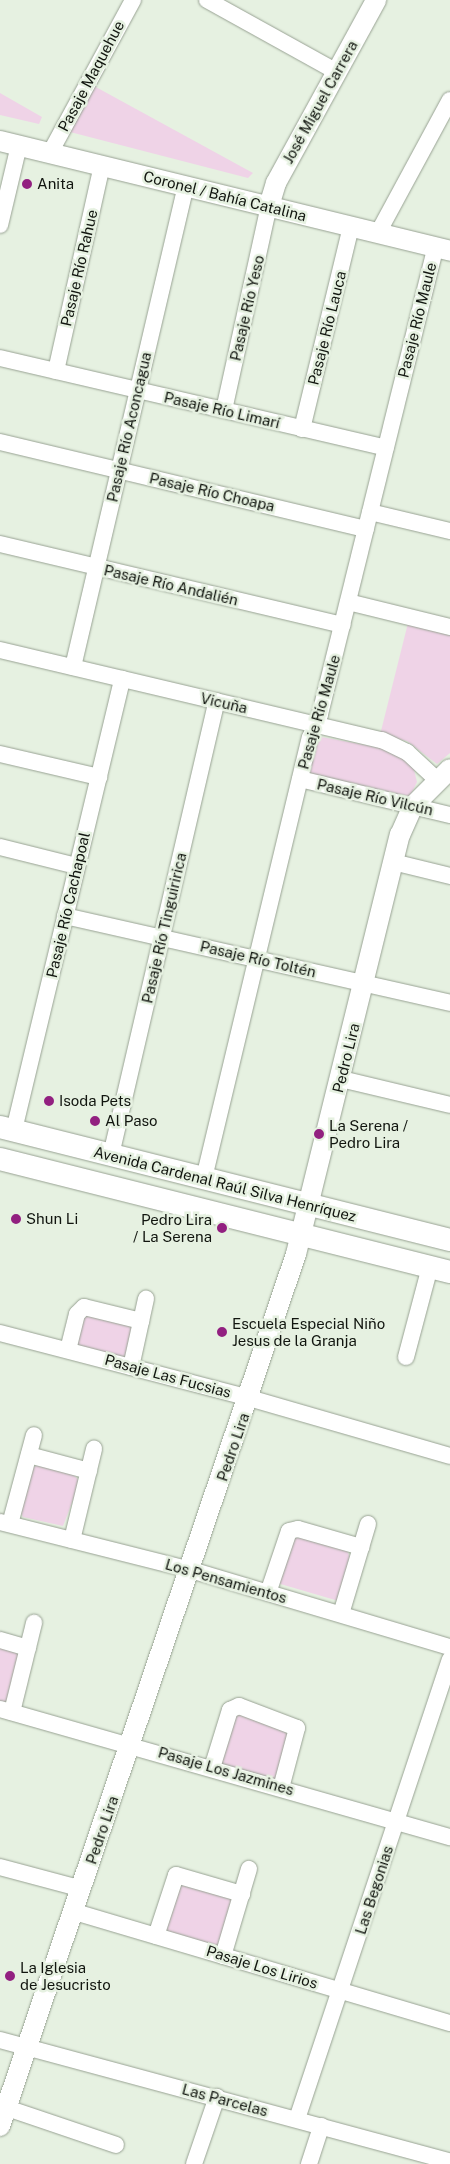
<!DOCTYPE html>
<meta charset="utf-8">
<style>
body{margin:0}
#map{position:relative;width:450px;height:2164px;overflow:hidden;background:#e6f1e1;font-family:"Public Sans",sans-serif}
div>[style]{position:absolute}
.green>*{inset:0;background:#efd3e7}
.roads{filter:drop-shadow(0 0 1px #98a293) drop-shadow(0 0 1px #98a293)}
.minor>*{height:16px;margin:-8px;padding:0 8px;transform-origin:8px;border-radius:8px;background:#fff}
.tertiary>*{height:20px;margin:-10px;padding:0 10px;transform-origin:10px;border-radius:10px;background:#fff}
.secondary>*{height:22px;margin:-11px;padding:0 11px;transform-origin:11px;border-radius:11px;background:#fff}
.dots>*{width:14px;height:14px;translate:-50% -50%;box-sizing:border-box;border:2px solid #e6f1e1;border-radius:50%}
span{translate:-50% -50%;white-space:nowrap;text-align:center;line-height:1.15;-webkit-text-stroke:5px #e6f1e1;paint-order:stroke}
.street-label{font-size:15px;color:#11150f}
.poi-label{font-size:15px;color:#11150f}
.left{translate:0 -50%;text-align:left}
.right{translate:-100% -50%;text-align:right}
</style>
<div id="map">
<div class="green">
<div style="clip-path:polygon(94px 86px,253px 173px,248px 178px,70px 132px)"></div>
<div style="clip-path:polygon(0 93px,42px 117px,39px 124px,0 115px)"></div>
<div style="clip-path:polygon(408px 623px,450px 634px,450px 753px,437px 764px,407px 741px,380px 735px)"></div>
<div style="clip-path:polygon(321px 737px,388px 749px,413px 766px,417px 782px,409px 798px,312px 777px,308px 770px,314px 742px)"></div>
<div style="clip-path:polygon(87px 1311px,131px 1323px,136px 1334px,129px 1354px,121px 1361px,77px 1349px,74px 1343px)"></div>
<div style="clip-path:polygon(38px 1465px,73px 1474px,80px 1482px,63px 1526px,23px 1517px,20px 1511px,29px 1469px)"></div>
<div style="clip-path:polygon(296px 1535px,346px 1546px,351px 1562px,342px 1602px,277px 1583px)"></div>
<div style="clip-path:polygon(0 1648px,20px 1654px,9px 1704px,0 1701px)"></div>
<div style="clip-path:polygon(237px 1711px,289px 1727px,279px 1778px,274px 1782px,222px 1764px,218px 1757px)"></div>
<div style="clip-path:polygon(183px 1880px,231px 1895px,234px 1903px,221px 1943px,215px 1947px,165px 1932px)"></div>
</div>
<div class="roads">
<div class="minor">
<div style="left:207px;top:0;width:149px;rotate:29deg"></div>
<div style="left:50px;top:153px;width:174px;rotate:-61.5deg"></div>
<div style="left:0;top:225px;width:82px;rotate:-76.6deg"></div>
<div style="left:378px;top:233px;width:151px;rotate:-61.6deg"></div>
<div style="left:0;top:358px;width:396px;rotate:13.1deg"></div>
<div style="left:56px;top:371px;width:211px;rotate:-77.4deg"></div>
<div style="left:224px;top:410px;width:209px;rotate:-77.6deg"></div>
<div style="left:302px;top:429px;width:208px;rotate:-76.4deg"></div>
<div style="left:0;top:442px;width:376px;rotate:13.4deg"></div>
<div style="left:370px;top:512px;width:82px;rotate:13.4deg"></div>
<div style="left:0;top:544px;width:352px;rotate:13.3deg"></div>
<div style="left:348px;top:602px;width:105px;rotate:13.8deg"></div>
<div style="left:0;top:650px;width:392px;rotate:13.3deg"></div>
<div style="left:382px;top:740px;width:28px;rotate:26deg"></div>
<div style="left:407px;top:752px;width:41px;rotate:43deg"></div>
<div style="left:73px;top:667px;width:494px;rotate:-76.8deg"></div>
<div style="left:0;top:754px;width:102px;rotate:13.1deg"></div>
<div style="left:300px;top:779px;width:154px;rotate:13.5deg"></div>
<div style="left:0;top:847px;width:79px;rotate:13.9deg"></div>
<div style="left:393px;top:862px;width:59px;rotate:13.8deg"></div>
<div style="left:65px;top:916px;width:395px;rotate:12.7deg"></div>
<div style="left:341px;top:1079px;width:112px;rotate:13.4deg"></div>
<div style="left:14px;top:1130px;width:464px;rotate:-76.5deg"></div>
<div style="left:111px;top:1155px;width:466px;rotate:-76.9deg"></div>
<div style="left:204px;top:1178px;width:453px;rotate:-76.5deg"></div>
<div style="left:310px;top:738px;width:26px;rotate:-67deg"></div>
<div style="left:320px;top:714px;width:481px;rotate:-76.1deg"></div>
<div style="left:0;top:1333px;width:257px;rotate:14.6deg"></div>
<div style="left:249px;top:1398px;width:209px;rotate:16.1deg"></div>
<div style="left:68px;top:1350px;width:37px;rotate:-76deg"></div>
<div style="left:77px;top:1314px;width:10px;rotate:-45deg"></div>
<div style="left:84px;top:1307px;width:59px;rotate:13.8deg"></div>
<div style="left:406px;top:1357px;width:93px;rotate:-75.1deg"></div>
<div style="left:131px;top:1367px;width:70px;rotate:-77.6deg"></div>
<div style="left:29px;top:1455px;width:62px;rotate:14.9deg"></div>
<div style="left:0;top:1522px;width:197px;rotate:14.1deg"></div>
<div style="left:191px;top:1570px;width:270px;rotate:16.6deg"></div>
<div style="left:10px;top:1524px;width:92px;rotate:-74.9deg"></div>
<div style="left:72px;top:1540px;width:94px;rotate:-76.4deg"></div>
<div style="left:268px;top:1593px;width:65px;rotate:-71.3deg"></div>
<div style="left:289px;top:1531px;width:9px;rotate:-13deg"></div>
<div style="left:298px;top:1529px;width:66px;rotate:15.9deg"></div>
<div style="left:341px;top:1614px;width:94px;rotate:-73.3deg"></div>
<div style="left:0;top:1640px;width:29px;rotate:16deg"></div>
<div style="left:0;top:1709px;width:468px;rotate:15.9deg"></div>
<div style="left:12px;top:1712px;width:92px;rotate:-76.1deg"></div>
<div style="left:212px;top:1768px;width:61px;rotate:-72.8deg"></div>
<div style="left:230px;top:1710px;width:10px;rotate:-24deg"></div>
<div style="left:239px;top:1706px;width:62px;rotate:20.8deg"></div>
<div style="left:297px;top:1728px;width:62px;rotate:104.9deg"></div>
<div style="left:0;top:1867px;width:85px;rotate:15deg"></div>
<div style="left:75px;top:1912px;width:391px;rotate:16.5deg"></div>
<div style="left:156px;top:1936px;width:64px;rotate:-71.8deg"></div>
<div style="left:176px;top:1875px;width:69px;rotate:16.1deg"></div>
<div style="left:223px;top:1956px;width:91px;rotate:-73.4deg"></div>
<div style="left:0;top:2040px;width:466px;rotate:15.1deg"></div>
<div style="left:7px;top:2108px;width:115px;rotate:18.7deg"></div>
<div style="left:297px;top:2119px;width:484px;rotate:-71.6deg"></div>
<div style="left:194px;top:2164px;width:71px;rotate:-71.1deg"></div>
<div style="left:309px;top:2164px;width:40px;rotate:-72deg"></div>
</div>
<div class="tertiary">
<div style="left:0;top:141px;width:463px;rotate:13.7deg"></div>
<div style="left:269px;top:206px;width:24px;rotate:-73deg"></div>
<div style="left:276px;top:183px;width:209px;rotate:-61.3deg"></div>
<div style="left:0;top:2126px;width:921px;rotate:-71.25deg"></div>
<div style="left:296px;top:1254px;width:432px;rotate:-76.1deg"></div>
<div style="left:400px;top:835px;width:32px;rotate:-66deg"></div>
<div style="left:413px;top:806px;width:52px;rotate:-45deg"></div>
</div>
<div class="secondary">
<div style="left:0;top:1127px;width:464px;rotate:14.1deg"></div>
<div style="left:0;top:1159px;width:464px;rotate:14.1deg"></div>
</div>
</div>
<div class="dots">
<div style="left:27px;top:184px;background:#922080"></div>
<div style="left:49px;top:1101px;background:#922080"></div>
<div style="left:95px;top:1121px;background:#922080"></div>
<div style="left:319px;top:1134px;background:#922080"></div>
<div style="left:16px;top:1219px;background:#922080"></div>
<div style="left:222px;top:1228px;background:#922080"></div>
<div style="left:222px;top:1332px;background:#922080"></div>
<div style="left:10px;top:1976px;background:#922080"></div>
</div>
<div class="street-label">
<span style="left:91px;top:76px;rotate:-62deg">Pasaje Maquehue</span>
<span style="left:320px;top:102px;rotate:-61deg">José Miguel Carrera</span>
<span style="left:225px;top:196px;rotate:14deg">Coronel / Bahía Catalina</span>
<span style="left:79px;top:268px;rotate:-77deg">Pasaje Río Rahue</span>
<span style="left:247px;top:308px;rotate:-77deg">Pasaje Río Yeso</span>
<span style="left:417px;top:320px;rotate:-76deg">Pasaje Río Maule</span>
<span style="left:327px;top:328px;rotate:-76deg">Pasaje Río Lauca</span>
<span style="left:222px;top:410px;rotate:13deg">Pasaje Río Limarí</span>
<span style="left:129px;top:427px;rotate:-77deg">Pasaje Río Aconcagua</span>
<span style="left:212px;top:492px;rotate:13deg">Pasaje Río Choapa</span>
<span style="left:171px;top:585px;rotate:13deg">Pasaje Río Andalién</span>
<span style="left:224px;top:703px;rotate:13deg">Vicuña</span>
<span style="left:319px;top:712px;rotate:-74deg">Pasaje Río Maule</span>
<span style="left:375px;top:797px;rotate:13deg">Pasaje Río Vilcún</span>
<span style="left:68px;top:905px;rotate:-77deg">Pasaje Río Cachapoal</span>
<span style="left:164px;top:928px;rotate:-77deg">Pasaje Río Tinguiririca</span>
<span style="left:258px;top:959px;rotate:13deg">Pasaje Río Toltén</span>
<span style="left:346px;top:1058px;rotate:-76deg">Pedro Lira</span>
<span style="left:225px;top:1184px;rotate:14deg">Avenida Cardenal Raúl Silva Henríquez</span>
<span style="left:168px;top:1376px;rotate:15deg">Pasaje Las Fucsias</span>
<span style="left:233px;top:1447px;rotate:-71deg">Pedro Lira</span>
<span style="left:226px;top:1581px;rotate:16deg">Los Pensamientos</span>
<span style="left:226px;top:1771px;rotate:16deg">Pasaje Los Jazmines</span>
<span style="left:102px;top:1830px;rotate:-71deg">Pedro Lira</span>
<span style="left:374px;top:1890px;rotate:-72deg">Las Begonias</span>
<span style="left:262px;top:1967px;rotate:17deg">Pasaje Los Lirios</span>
<span style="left:225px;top:2100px;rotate:15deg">Las Parcelas</span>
</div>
<div class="poi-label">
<span class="left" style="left:37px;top:184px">Anita</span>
<span class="left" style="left:59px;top:1101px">Isoda Pets</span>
<span class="left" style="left:105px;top:1121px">Al Paso</span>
<span class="left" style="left:329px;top:1134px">La Serena /<br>Pedro Lira</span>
<span class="left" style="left:26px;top:1219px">Shun Li</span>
<span class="right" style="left:212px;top:1228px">Pedro Lira<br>/ La Serena</span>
<span class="left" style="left:232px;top:1332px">Escuela Especial Niño<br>Jesus de la Granja</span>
<span class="left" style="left:20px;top:1976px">La Iglesia<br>de Jesucristo</span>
</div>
</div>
